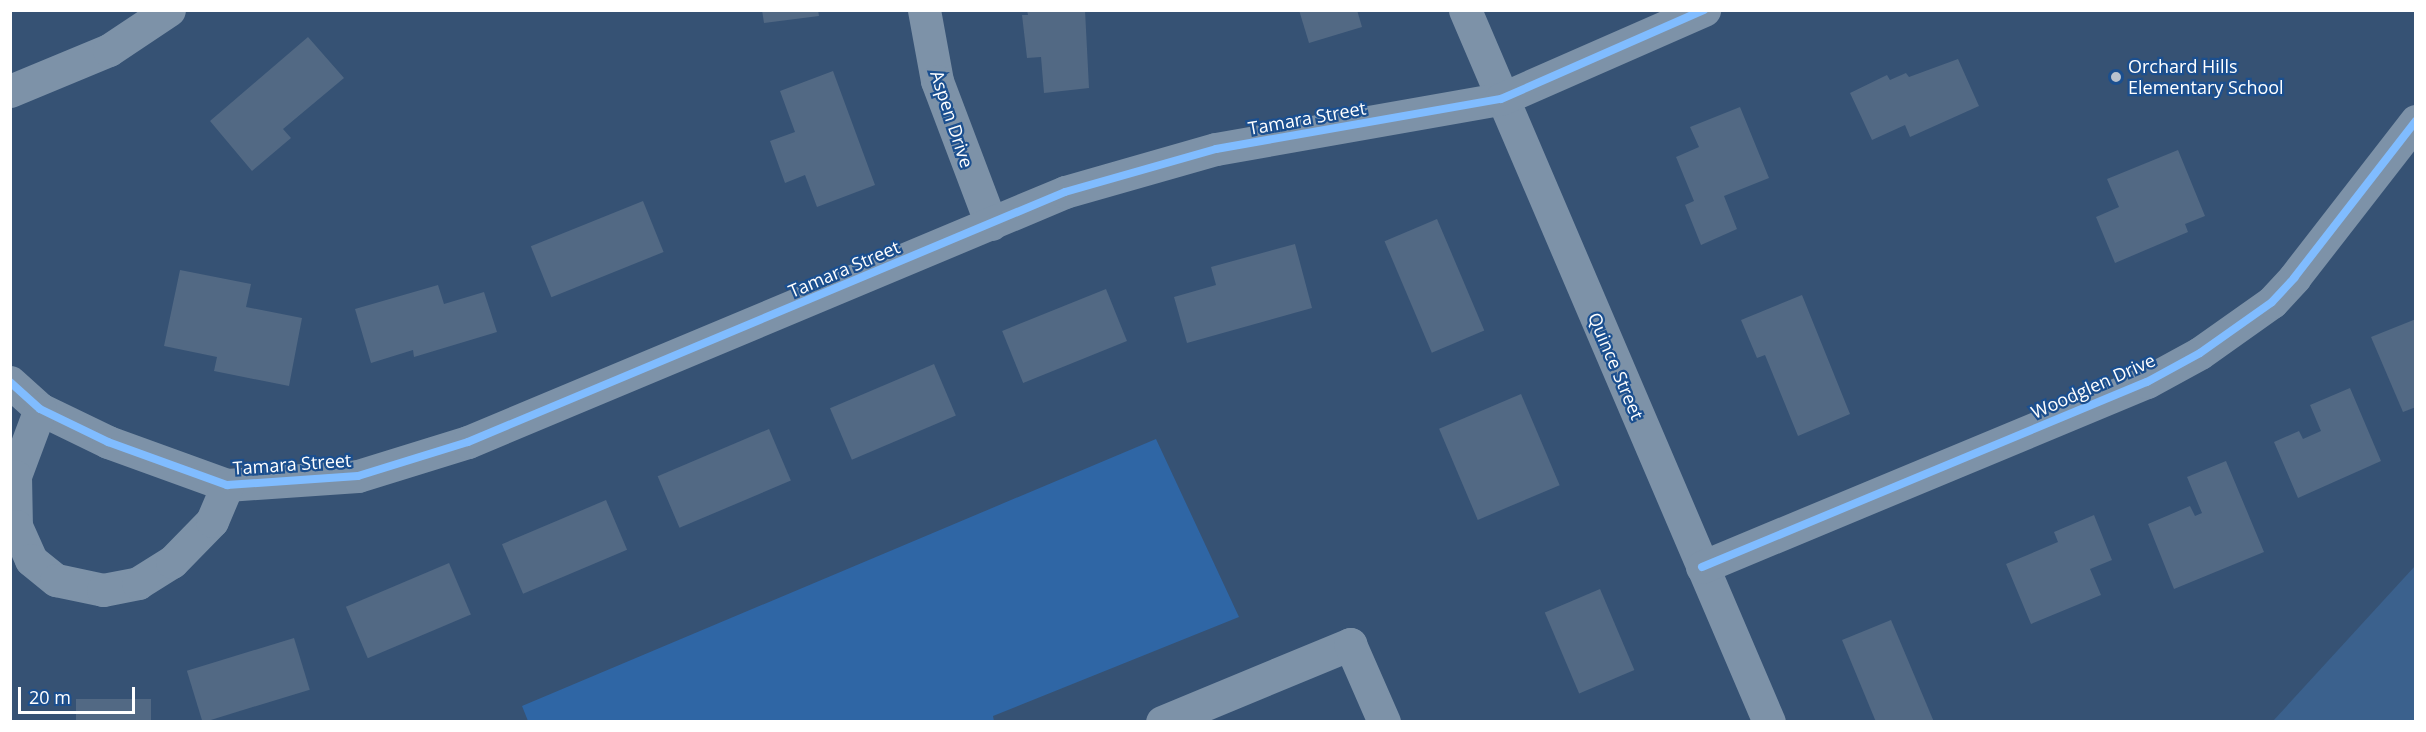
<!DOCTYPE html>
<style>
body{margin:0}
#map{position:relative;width:2426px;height:732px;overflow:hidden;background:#365274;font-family:"Open Sans",sans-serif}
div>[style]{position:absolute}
.green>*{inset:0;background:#2f66a5}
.water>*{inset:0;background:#3b618d}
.building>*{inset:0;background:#526984;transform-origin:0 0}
.minor>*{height:33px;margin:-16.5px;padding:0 16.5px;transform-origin:16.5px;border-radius:16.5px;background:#7d92a8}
.cycleway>*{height:8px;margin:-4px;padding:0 4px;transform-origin:4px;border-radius:4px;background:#80bcff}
.dots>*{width:16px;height:16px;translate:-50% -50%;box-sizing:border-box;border:3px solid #1b4f8f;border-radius:50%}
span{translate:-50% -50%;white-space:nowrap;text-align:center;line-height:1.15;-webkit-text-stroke:4.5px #1b4f8f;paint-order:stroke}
.poi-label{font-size:18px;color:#fff}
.left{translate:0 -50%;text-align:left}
.street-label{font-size:18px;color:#fff}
.frame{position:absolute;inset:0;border:12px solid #fff;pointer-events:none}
.scale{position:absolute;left:18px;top:687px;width:117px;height:27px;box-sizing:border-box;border:3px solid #fff;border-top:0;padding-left:8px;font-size:18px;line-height:21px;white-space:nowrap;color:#fff;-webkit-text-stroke:4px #1b4f8f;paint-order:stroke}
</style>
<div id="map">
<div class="green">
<div style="clip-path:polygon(1156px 439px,1239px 617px,993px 716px,994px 721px,528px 721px,522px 706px)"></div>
</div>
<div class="water">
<div style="clip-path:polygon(2415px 566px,2415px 721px,2273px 721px)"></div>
</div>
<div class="building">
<div style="clip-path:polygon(762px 10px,818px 10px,819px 16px,764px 23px)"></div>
<div style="clip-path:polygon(1027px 10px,1085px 10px,1089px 88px,1044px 93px,1041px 57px,1027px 58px,1022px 15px,1028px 15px)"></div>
<div style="clip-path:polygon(1299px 10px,1357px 10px,1362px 27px,1309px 43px)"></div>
<div style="clip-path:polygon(308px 37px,344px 78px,283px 129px,291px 138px,252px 171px,210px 121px)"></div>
<div style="clip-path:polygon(1958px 59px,1979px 106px,1910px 137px,1905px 125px,1872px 140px,1850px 93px,1887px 75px,1890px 80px,1906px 73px,1909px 77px)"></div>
<div style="clip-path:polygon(833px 71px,875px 185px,817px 207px,805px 175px,785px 183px,770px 141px,795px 132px,780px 91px)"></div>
<div style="clip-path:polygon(1740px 107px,1769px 178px,1724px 196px,1737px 229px,1701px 245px,1685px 205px,1694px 201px,1676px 157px,1699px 147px,1690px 127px)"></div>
<div style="clip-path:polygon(2178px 150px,2205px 216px,2185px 224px,2188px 232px,2115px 263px,2096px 217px,2119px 207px,2107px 179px)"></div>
<div style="left:643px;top:201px;width:55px;height:121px;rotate:68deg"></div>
<div style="left:1437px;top:219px;width:121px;height:57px;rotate:67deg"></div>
<div style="clip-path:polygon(1295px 244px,1312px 308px,1187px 343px,1174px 297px,1216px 285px,1211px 267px)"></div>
<div style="clip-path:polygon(180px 270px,251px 284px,246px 307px,302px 318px,289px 386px,214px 371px,217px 357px,164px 346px)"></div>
<div style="clip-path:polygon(438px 285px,444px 304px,484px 292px,497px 332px,414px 357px,413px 350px,371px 363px,355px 309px)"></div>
<div style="left:1106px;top:289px;width:56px;height:112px;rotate:68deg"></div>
<div style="clip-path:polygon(1802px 295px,1850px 414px,1798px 436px,1765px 355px,1757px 358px,1741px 320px)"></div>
<div style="clip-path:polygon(2416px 319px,2416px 407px,2403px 412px,2371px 337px)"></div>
<div style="left:934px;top:364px;width:56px;height:113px;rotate:67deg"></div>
<div style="clip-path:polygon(2350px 388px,2381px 461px,2298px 498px,2274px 442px,2299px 431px,2303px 439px,2321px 431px,2310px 405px)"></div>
<div style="left:1521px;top:394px;width:99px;height:89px;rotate:67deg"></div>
<div style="left:769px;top:429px;width:56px;height:121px;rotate:67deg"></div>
<div style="clip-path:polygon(2226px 461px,2264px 552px,2174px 589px,2148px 524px,2190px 506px,2195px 516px,2202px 513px,2187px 477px)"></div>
<div style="left:606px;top:500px;width:54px;height:113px;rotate:67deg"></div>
<div style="clip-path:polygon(2094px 515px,2112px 560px,2090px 569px,2101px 595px,2031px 624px,2006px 564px,2058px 542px,2054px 532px)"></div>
<div style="left:449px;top:563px;width:56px;height:112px;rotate:67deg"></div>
<div style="left:1600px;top:589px;width:88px;height:60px;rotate:67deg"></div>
<div style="clip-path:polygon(1891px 620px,1934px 722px,1876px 722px,1842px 640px)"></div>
<div style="left:294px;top:638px;width:54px;height:112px;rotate:73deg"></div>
<div style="left:151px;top:699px;width:23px;height:75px;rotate:90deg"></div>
</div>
<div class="minor">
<div style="left:924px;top:10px;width:72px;rotate:79.6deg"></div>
<div style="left:937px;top:81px;width:153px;rotate:69.3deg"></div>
<div style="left:1465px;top:10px;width:774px;rotate:66.88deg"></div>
<div style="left:10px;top:91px;width:107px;rotate:-22.5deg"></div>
<div style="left:109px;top:50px;width:72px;rotate:-33.7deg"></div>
<div style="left:10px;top:382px;width:40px;rotate:42deg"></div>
<div style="left:40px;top:409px;width:76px;rotate:25.9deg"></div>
<div style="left:108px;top:442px;width:127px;rotate:19.9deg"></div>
<div style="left:227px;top:485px;width:131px;rotate:-3.9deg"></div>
<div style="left:358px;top:476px;width:115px;rotate:-17.2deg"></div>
<div style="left:468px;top:442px;width:647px;rotate:-22.72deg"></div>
<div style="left:1065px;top:192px;width:157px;rotate:-15.9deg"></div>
<div style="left:1216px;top:149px;width:289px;rotate:-10deg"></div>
<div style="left:1501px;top:99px;width:222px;rotate:-23.7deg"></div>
<div style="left:40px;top:409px;width:72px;rotate:110.5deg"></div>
<div style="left:15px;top:476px;width:50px;rotate:88.9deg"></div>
<div style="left:16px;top:526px;width:37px;rotate:66deg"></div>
<div style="left:31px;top:560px;width:32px;rotate:39deg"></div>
<div style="left:56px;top:580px;width:48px;rotate:12deg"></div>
<div style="left:103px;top:590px;width:36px;rotate:-11deg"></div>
<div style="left:138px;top:583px;width:40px;rotate:-32deg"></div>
<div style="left:172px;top:562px;width:57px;rotate:-45.7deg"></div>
<div style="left:212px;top:521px;width:39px;rotate:-67deg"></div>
<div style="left:1702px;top:567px;width:482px;rotate:-22.6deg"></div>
<div style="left:2147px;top:382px;width:60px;rotate:-28.7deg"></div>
<div style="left:2200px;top:353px;width:88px;rotate:-35.3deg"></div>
<div style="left:2272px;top:302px;width:33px;rotate:-47deg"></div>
<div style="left:2294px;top:278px;width:199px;rotate:-52.2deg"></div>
<div style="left:1162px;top:722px;width:204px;rotate:-22.5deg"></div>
<div style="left:1350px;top:644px;width:85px;rotate:66.4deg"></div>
</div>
<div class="cycleway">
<div style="left:10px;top:382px;width:40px;rotate:42deg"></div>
<div style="left:40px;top:409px;width:76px;rotate:25.9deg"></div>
<div style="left:108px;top:442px;width:127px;rotate:19.9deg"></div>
<div style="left:227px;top:485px;width:131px;rotate:-3.9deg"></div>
<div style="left:358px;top:476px;width:115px;rotate:-17.2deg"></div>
<div style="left:468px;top:442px;width:647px;rotate:-22.72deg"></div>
<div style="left:1065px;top:192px;width:157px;rotate:-15.9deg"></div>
<div style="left:1216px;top:149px;width:289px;rotate:-10deg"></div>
<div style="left:1501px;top:99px;width:222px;rotate:-23.7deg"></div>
<div style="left:1702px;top:567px;width:482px;rotate:-22.6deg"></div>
<div style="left:2147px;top:382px;width:60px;rotate:-28.7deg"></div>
<div style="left:2200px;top:353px;width:88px;rotate:-35.3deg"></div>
<div style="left:2272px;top:302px;width:33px;rotate:-47deg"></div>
<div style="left:2294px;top:278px;width:199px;rotate:-52.2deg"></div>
</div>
<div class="dots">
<div style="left:2116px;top:77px;background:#b9c2ce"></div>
</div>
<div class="poi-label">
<span class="left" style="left:2128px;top:77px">Orchard Hills<br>Elementary School</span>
</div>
<div class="street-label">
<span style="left:1307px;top:118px;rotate:-10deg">Tamara Street</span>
<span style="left:952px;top:119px;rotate:72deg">Aspen Drive</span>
<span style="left:844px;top:269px;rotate:-23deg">Tamara Street</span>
<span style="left:1616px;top:366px;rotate:67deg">Quince Street</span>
<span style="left:2093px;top:386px;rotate:-24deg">Woodglen Drive</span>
<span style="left:292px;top:464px;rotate:-4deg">Tamara Street</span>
</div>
<div class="frame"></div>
<div class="scale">20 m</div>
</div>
